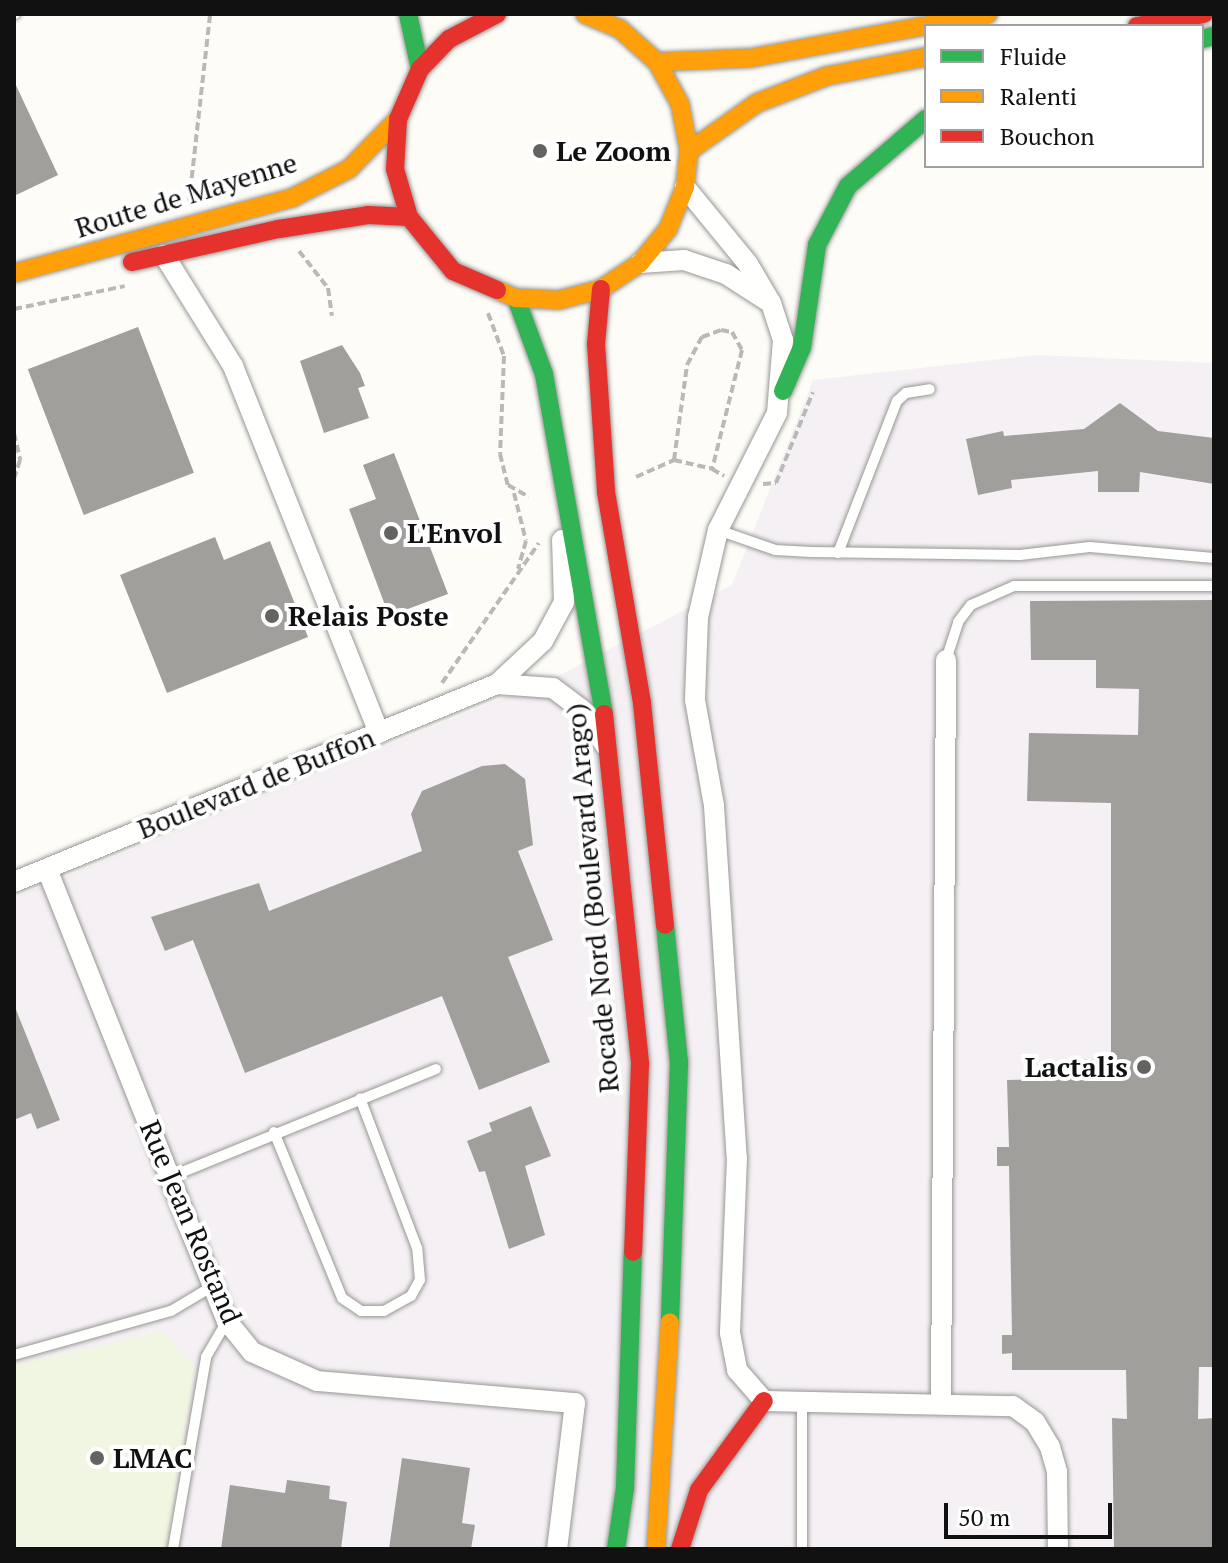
<!DOCTYPE html>
<style>
body{margin:0}
#map{position:relative;width:1228px;height:1563px;overflow:hidden;background:#fdfcf7;font-family:"PT Serif",serif}
div>[style]{position:absolute}
.industrial>*{inset:0;background:#f5f0f3}
.pitch>*{inset:0;background:#f0f6e1}
.building>*{inset:0;background:#a19f9c;transform-origin:0 0}
.path>*{height:4px;margin-top:-2px;transform-origin:0;background:repeating-linear-gradient(90deg,#b9b9b8 0 8px,transparent 0 12px)}
.roads{filter:drop-shadow(0 0 2px #979795) drop-shadow(0 0 2px #979795)}
.lane>*{height:10px;margin:-5px;padding:0 5px;transform-origin:5px;border-radius:5px;background:#fffffe}
.street>*{height:20px;margin:-10px;padding:0 10px;transform-origin:10px;border-radius:10px;background:#fffffe}
.fast>*{height:18px;margin:-9px;padding:0 9px;transform-origin:9px;border-radius:9px;background:#30b455}
.slow>*{height:18px;margin:-9px;padding:0 9px;transform-origin:9px;border-radius:9px;background:#ff9f0a}
.jam>*{height:18px;margin:-9px;padding:0 9px;transform-origin:9px;border-radius:9px;background:#e5322d}
.dots>*{width:22px;height:22px;translate:-50% -50%;box-sizing:border-box;border:4px solid #fff;border-radius:50%}
span{translate:-50% -50%;white-space:nowrap;text-align:center;line-height:1.15;-webkit-text-stroke:8px #fff;paint-order:stroke}
.poi-label{font-size:28px;color:#111;font-weight:700}
.left{translate:0 -50%;text-align:left}
.right{translate:-100% -50%;text-align:right}
.street-label{font-size:28px;color:#111}
.frame{position:absolute;inset:0;border:16px solid #111;pointer-events:none}
.legend{position:absolute;left:924px;top:24px;width:280px;height:144px;box-sizing:border-box;background:#fff;border:2px solid #a0a0a0;margin:0;padding:10px 14px;list-style:none;font-size:24px;color:#111}
.legend li{display:flex;align-items:center;gap:16px;height:40px}
.legend b{width:40px;border:2px solid #a0a0a0}
.scale{position:absolute;left:944px;top:1503px;width:168px;height:36px;box-sizing:border-box;border:4px solid #111;border-top:0;padding-left:10px;font-size:24px;line-height:28px;white-space:nowrap;color:#111;-webkit-text-stroke:6px #fff;paint-order:stroke}
</style>
<div id="map">
<div class="industrial">
<div style="clip-path:polygon(1035px 355px,1214px 363px,1214px 1549px,14px 1549px,14px 898px,560px 675px,732px 585px,813px 380px)"></div>
</div>
<div class="pitch">
<div style="clip-path:polygon(163px 1331px,195px 1368px,166px 1549px,14px 1549px,14px 1365px)"></div>
</div>
<div class="building">
<div style="clip-path:polygon(14px 81px,58px 175px,14px 196px)"></div>
<div style="left:138px;top:327px;width:156px;height:118px;rotate:69deg"></div>
<div style="clip-path:polygon(342px 345px,360px 373px,365px 386px,358px 388px,369px 418px,324px 433px,300px 361px)"></div>
<div style="clip-path:polygon(1120px 403px,1158px 431px,1214px 438px,1214px 484px,1140px 472px,1139px 492px,1098px 492px,1098px 471px,1011px 480px,1012px 488px,978px 495px,966px 439px,1003px 431px,1004px 436px,1084px 429px)"></div>
<div style="clip-path:polygon(394px 453px,448px 594px,389px 616px,349px 509px,376px 499px,363px 465px)"></div>
<div style="clip-path:polygon(215px 537px,224px 560px,270px 541px,308px 637px,167px 693px,120px 575px)"></div>
<div style="clip-path:polygon(1214px 600px,1214px 1367px,1199px 1367px,1198px 1419px,1214px 1418px,1214px 1549px,1114px 1549px,1112px 1418px,1127px 1419px,1126px 1370px,1012px 1370px,1012px 1353px,1002px 1354px,1002px 1335px,1012px 1335px,1009px 1166px,997px 1166px,997px 1147px,1009px 1147px,1007px 1080px,1064px 1079px,1075px 1075px,1074px 1059px,1111px 1059px,1111px 803px,1027px 801px,1029px 733px,1138px 735px,1139px 689px,1096px 688px,1096px 660px,1031px 660px,1030px 601px)"></div>
<div style="clip-path:polygon(505px 764px,525px 779px,533px 845px,518px 851px,553px 940px,508px 957px,550px 1062px,479px 1090px,442px 996px,245px 1073px,193px 940px,165px 951px,151px 917px,259px 883px,269px 911px,422px 851px,411px 814px,422px 791px,482px 766px)"></div>
<div style="clip-path:polygon(15px 1007px,60px 1120px,37px 1129px,31px 1113px,14px 1120px)"></div>
<div style="clip-path:polygon(531px 1106px,551px 1156px,525px 1166px,545px 1235px,509px 1249px,485px 1171px,479px 1172px,467px 1141px,492px 1131px,489px 1123px)"></div>
<div style="clip-path:polygon(402px 1458px,470px 1468px,462px 1523px,475px 1525px,471px 1549px,389px 1549px)"></div>
<div style="clip-path:polygon(287px 1480px,330px 1486px,329px 1499px,347px 1502px,341px 1549px,221px 1549px,230px 1485px,285px 1493px)"></div>
</div>
<div class="path">
<div style="left:189px;top:202px;width:189px;rotate:-83.6deg"></div>
<div style="left:299px;top:251px;width:47px;rotate:51.9deg"></div>
<div style="left:328px;top:288px;width:28px;rotate:82deg"></div>
<div style="left:14px;top:309px;width:113px;rotate:-11.7deg"></div>
<div style="left:488px;top:313px;width:46px;rotate:69.6deg"></div>
<div style="left:504px;top:356px;width:98px;rotate:92.3deg"></div>
<div style="left:500px;top:454px;width:32px;rotate:76deg"></div>
<div style="left:508px;top:485px;width:24px;rotate:30deg"></div>
<div style="left:14px;top:433px;width:28px;rotate:77deg"></div>
<div style="left:20px;top:460px;width:19px;rotate:108deg"></div>
<div style="left:674px;top:460px;width:39px;rotate:13deg"></div>
<div style="left:636px;top:477px;width:42px;rotate:-24.1deg"></div>
<div style="left:674px;top:460px;width:96px;rotate:-82.2deg"></div>
<div style="left:687px;top:365px;width:32px;rotate:-62deg"></div>
<div style="left:702px;top:337px;width:20px;rotate:-20deg"></div>
<div style="left:721px;top:330px;width:11px;rotate:10deg"></div>
<div style="left:732px;top:332px;width:21px;rotate:61deg"></div>
<div style="left:742px;top:350px;width:123px;rotate:104.1deg"></div>
<div style="left:712px;top:469px;width:14px;rotate:30deg"></div>
<div style="left:763px;top:484px;width:13px;rotate:-4deg"></div>
<div style="left:776px;top:483px;width:98px;rotate:-67.9deg"></div>
<div style="left:514px;top:493px;width:49px;rotate:76deg"></div>
<div style="left:526px;top:541px;width:29px;rotate:106deg"></div>
<div style="left:442px;top:683px;width:170px;rotate:-55.3deg"></div>
</div>
<div class="roads">
<div class="lane">
<div style="left:14px;top:14px;width:1px"></div>
<div style="left:718px;top:530px;width:60px;rotate:19.3deg"></div>
<div style="left:775px;top:550px;width:36px;rotate:3deg"></div>
<div style="left:811px;top:552px;width:209px;rotate:0.8deg"></div>
<div style="left:1020px;top:555px;width:70px;rotate:-6.5deg"></div>
<div style="left:1090px;top:547px;width:124px;rotate:5.1deg"></div>
<div style="left:838px;top:553px;width:163px;rotate:-68.8deg"></div>
<div style="left:897px;top:401px;width:12px;rotate:-42deg"></div>
<div style="left:906px;top:393px;width:24px;rotate:-9deg"></div>
<div style="left:946px;top:660px;width:40px;rotate:-72deg"></div>
<div style="left:958px;top:622px;width:21px;rotate:-53deg"></div>
<div style="left:971px;top:605px;width:47px;rotate:-23.8deg"></div>
<div style="left:1014px;top:586px;width:200px"></div>
<div style="left:274px;top:1132px;width:179px;rotate:67.7deg"></div>
<div style="left:342px;top:1298px;width:23px;rotate:34deg"></div>
<div style="left:361px;top:1311px;width:23px"></div>
<div style="left:384px;top:1311px;width:31px;rotate:-29deg"></div>
<div style="left:411px;top:1296px;width:18px;rotate:-61deg"></div>
<div style="left:420px;top:1280px;width:32px;rotate:-95deg"></div>
<div style="left:417px;top:1248px;width:160px;rotate:-110.8deg"></div>
<div style="left:170px;top:1177px;width:287px;rotate:-22.1deg"></div>
<div style="left:14px;top:1355px;width:163px;rotate:-15.7deg"></div>
<div style="left:171px;top:1311px;width:49px;rotate:-30.8deg"></div>
<div style="left:802px;top:1401px;width:148px;rotate:90deg"></div>
<div style="left:173px;top:1549px;width:195px;rotate:-80.2deg"></div>
<div style="left:206px;top:1357px;width:42px;rotate:-59.7deg"></div>
</div>
<div class="street">
<div style="left:685px;top:187px;width:99px;rotate:50.7deg"></div>
<div style="left:748px;top:264px;width:45px;rotate:59.5deg"></div>
<div style="left:771px;top:303px;width:39px;rotate:72deg"></div>
<div style="left:783px;top:340px;width:73px;rotate:94.7deg"></div>
<div style="left:777px;top:413px;width:131px;rotate:116.8deg"></div>
<div style="left:718px;top:530px;width:89px;rotate:102.9deg"></div>
<div style="left:698px;top:617px;width:83px;rotate:92.1deg"></div>
<div style="left:695px;top:700px;width:108px;rotate:79.8deg"></div>
<div style="left:714px;top:806px;width:353px;rotate:86.3deg"></div>
<div style="left:737px;top:1158px;width:175px;rotate:92.3deg"></div>
<div style="left:730px;top:1333px;width:38px;rotate:79deg"></div>
<div style="left:737px;top:1370px;width:41px;rotate:48.9deg"></div>
<div style="left:764px;top:1401px;width:249px;rotate:1.2deg"></div>
<div style="left:1013px;top:1406px;width:27px;rotate:36deg"></div>
<div style="left:1035px;top:1422px;width:29px;rotate:59deg"></div>
<div style="left:1050px;top:1447px;width:26px;rotate:74deg"></div>
<div style="left:1057px;top:1472px;width:77px;rotate:89.3deg"></div>
<div style="left:164px;top:255px;width:131px;rotate:58.1deg"></div>
<div style="left:233px;top:366px;width:395px;rotate:68.3deg"></div>
<div style="left:640px;top:263px;width:44px;rotate:-3.9deg"></div>
<div style="left:684px;top:260px;width:44px;rotate:18.4deg"></div>
<div style="left:726px;top:274px;width:48px;rotate:33deg"></div>
<div style="left:497px;top:684px;width:56px;rotate:4.1deg"></div>
<div style="left:553px;top:688px;width:35px;rotate:37deg"></div>
<div style="left:581px;top:709px;width:45px;rotate:56deg"></div>
<div style="left:47px;top:869px;width:487px;rotate:68.3deg"></div>
<div style="left:227px;top:1321px;width:40px;rotate:51deg"></div>
<div style="left:252px;top:1352px;width:71px;rotate:24deg"></div>
<div style="left:317px;top:1381px;width:259px;rotate:4.9deg"></div>
<div style="left:575px;top:1403px;width:147px;rotate:97deg"></div>
<div style="left:14px;top:882px;width:522px;rotate:-22.29deg"></div>
<div style="left:497px;top:684px;width:63px;rotate:-43.1deg"></div>
<div style="left:543px;top:641px;width:44px;rotate:-61.7deg"></div>
<div style="left:564px;top:602px;width:62px;rotate:-91.8deg"></div>
<div style="left:941px;top:1401px;width:741px;rotate:-89.61deg"></div>
</div>
<div class="fast">
<div style="left:408px;top:14px;width:56px;rotate:77.7deg"></div>
<div style="left:1202px;top:39px;width:12px;rotate:-14deg"></div>
<div style="left:516px;top:298px;width:81px;rotate:69.8deg"></div>
<div style="left:544px;top:374px;width:345px;rotate:80deg"></div>
<div style="left:783px;top:391px;width:48px;rotate:-66.6deg"></div>
<div style="left:802px;top:347px;width:103px;rotate:-81.6deg"></div>
<div style="left:817px;top:245px;width:67px;rotate:-62.3deg"></div>
<div style="left:848px;top:186px;width:103px;rotate:-40.7deg"></div>
<div style="left:665px;top:925px;width:138px;rotate:84.2deg"></div>
<div style="left:679px;top:1062px;width:260px;rotate:92deg"></div>
<div style="left:616px;top:1549px;width:62px;rotate:-81.6deg"></div>
<div style="left:625px;top:1488px;width:236px;rotate:-88.1deg"></div>
</div>
<div class="slow">
<div style="left:657px;top:62px;width:94px;rotate:-2.4deg"></div>
<div style="left:751px;top:58px;width:241px;rotate:-10.5deg"></div>
<div style="left:689px;top:151px;width:83px;rotate:-35.2deg"></div>
<div style="left:757px;top:103px;width:75px;rotate:-21.1deg"></div>
<div style="left:827px;top:76px;width:101px;rotate:-10.9deg"></div>
<div style="left:14px;top:273px;width:288px;rotate:-15.1deg"></div>
<div style="left:292px;top:198px;width:64px;rotate:-27deg"></div>
<div style="left:349px;top:169px;width:70px;rotate:-45.6deg"></div>
<div style="left:497px;top:290px;width:21px;rotate:23deg"></div>
<div style="left:516px;top:298px;width:43px;rotate:2.7deg"></div>
<div style="left:559px;top:300px;width:43px;rotate:-14.7deg"></div>
<div style="left:601px;top:289px;width:47px;rotate:-33.7deg"></div>
<div style="left:640px;top:263px;width:44px;rotate:-50.5deg"></div>
<div style="left:668px;top:229px;width:45px;rotate:-68deg"></div>
<div style="left:685px;top:187px;width:36px;rotate:-84deg"></div>
<div style="left:689px;top:151px;width:48px;rotate:-100.8deg"></div>
<div style="left:680px;top:104px;width:48px;rotate:-118.7deg"></div>
<div style="left:657px;top:62px;width:50px;rotate:-138.3deg"></div>
<div style="left:620px;top:29px;width:38px;rotate:-157deg"></div>
<div style="left:656px;top:1549px;width:227px;rotate:-86.5deg"></div>
</div>
<div class="jam">
<div style="left:497px;top:14px;width:54px;rotate:152.5deg"></div>
<div style="left:449px;top:39px;width:42px;rotate:134deg"></div>
<div style="left:420px;top:69px;width:55px;rotate:113.7deg"></div>
<div style="left:398px;top:119px;width:50px;rotate:93.4deg"></div>
<div style="left:395px;top:169px;width:50px;rotate:73.7deg"></div>
<div style="left:409px;top:217px;width:70px;rotate:50.8deg"></div>
<div style="left:453px;top:271px;width:48px;rotate:23.4deg"></div>
<div style="left:1137px;top:26px;width:68px;rotate:-10.2deg"></div>
<div style="left:132px;top:262px;width:151px;rotate:-12.7deg"></div>
<div style="left:279px;top:229px;width:90px;rotate:-8.9deg"></div>
<div style="left:368px;top:215px;width:41px;rotate:2.8deg"></div>
<div style="left:601px;top:289px;width:55px;rotate:95.2deg"></div>
<div style="left:596px;top:344px;width:148px;rotate:86.1deg"></div>
<div style="left:606px;top:492px;width:214px;rotate:80.3deg"></div>
<div style="left:642px;top:703px;width:223px;rotate:84.1deg"></div>
<div style="left:604px;top:714px;width:352px;rotate:84.1deg"></div>
<div style="left:640px;top:1064px;width:188px;rotate:92.1deg"></div>
<div style="left:680px;top:1549px;width:62px;rotate:-72.1deg"></div>
<div style="left:699px;top:1490px;width:110px;rotate:-53.9deg"></div>
</div>
</div>
<div class="dots">
<div style="left:540px;top:151px;background:#646362"></div>
<div style="left:391px;top:533px;background:#646362"></div>
<div style="left:272px;top:616px;background:#646362"></div>
<div style="left:1144px;top:1067px;background:#646362"></div>
<div style="left:97px;top:1458px;background:#646362"></div>
</div>
<div class="poi-label">
<span class="left" style="left:556px;top:151px">Le Zoom</span>
<span class="left" style="left:407px;top:533px">L'Envol</span>
<span class="left" style="left:288px;top:616px">Relais Poste</span>
<span class="right" style="left:1128px;top:1067px">Lactalis</span>
<span class="left" style="left:113px;top:1458px">LMAC</span>
</div>
<div class="street-label">
<span style="left:186px;top:195px;rotate:-17deg">Route de Mayenne</span>
<span style="left:256px;top:783px;rotate:-22deg">Boulevard de Buffon</span>
<span style="left:592px;top:898px;rotate:-95deg">Rocade Nord (Boulevard Arago)</span>
<span style="left:191px;top:1222px;rotate:67deg">Rue Jean Rostand</span>
</div>
<div class="frame"></div>
<ul class="legend">
<li><b style="height:10px;background:#30b455"></b>Fluide</li>
<li><b style="height:10px;background:#ff9f0a"></b>Ralenti</li>
<li><b style="height:10px;background:#e5322d"></b>Bouchon</li>
</ul>
<div class="scale">50 m</div>
</div>
